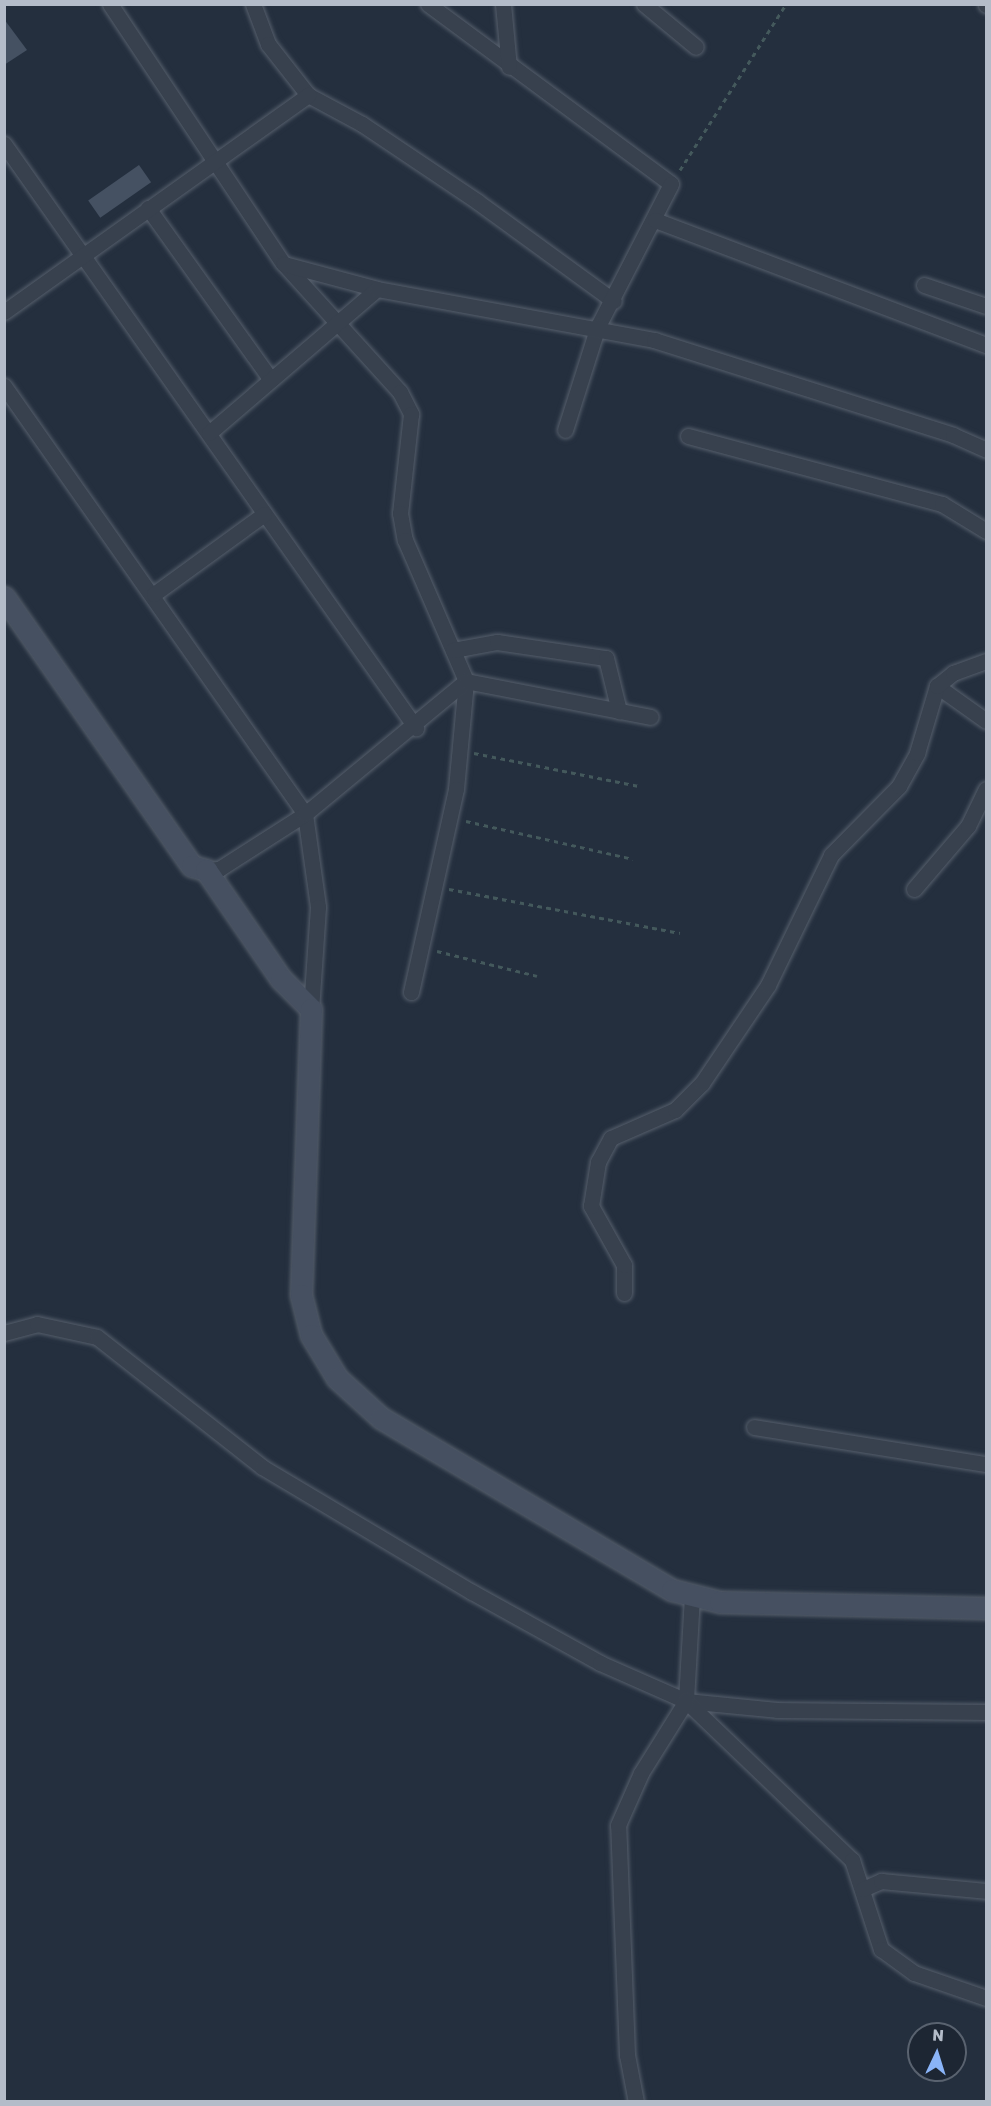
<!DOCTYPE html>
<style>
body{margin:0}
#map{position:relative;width:991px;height:2106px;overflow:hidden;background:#242f3e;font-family:Rubik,sans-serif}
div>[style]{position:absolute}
.building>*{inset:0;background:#455162;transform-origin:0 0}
.path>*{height:3px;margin-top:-1.5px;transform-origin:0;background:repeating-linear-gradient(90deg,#44595c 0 4.5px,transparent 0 9px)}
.roads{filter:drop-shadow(0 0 2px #565f6c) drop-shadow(0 0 2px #565f6c)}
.street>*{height:15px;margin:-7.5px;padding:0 7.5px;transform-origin:7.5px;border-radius:7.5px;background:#38414e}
.secondary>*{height:21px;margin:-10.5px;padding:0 10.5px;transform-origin:10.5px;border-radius:10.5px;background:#465061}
span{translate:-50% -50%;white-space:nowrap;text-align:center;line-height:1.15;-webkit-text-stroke:4.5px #1d2633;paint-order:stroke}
.frame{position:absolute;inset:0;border:6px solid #b4bcc9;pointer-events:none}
.north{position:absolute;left:907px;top:2022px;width:60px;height:60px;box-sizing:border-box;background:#1d2633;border:2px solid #59626f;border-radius:50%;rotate:4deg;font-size:16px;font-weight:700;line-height:24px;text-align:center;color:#b4bcc9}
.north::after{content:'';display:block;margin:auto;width:21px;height:27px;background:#8ab4f8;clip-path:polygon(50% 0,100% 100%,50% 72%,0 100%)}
</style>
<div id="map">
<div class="building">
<div style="clip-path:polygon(4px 19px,27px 50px,4px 65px)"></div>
<div style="left:139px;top:165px;width:21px;height:62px;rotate:55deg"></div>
</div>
<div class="path">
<div style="left:680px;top:170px;width:197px;rotate:-57.4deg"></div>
<div style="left:474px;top:753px;width:168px;rotate:11.3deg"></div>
<div style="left:466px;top:821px;width:171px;rotate:12.8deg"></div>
<div style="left:449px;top:889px;width:235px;rotate:10.8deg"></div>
<div style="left:437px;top:951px;width:103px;rotate:14deg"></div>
</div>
<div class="roads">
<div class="street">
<div style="left:110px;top:4px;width:311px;rotate:56.3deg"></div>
<div style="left:283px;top:263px;width:174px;rotate:47.8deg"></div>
<div style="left:400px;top:392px;width:25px;rotate:63deg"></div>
<div style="left:411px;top:414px;width:100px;rotate:96.3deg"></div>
<div style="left:400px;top:513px;width:27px;rotate:80deg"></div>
<div style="left:405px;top:540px;width:154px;rotate:66.6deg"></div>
<div style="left:466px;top:681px;width:108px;rotate:95.3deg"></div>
<div style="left:456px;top:789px;width:208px;rotate:102.5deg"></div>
<div style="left:253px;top:4px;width:43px;rotate:69.4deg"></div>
<div style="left:268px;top:44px;width:65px;rotate:51.9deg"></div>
<div style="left:308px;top:95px;width:61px;rotate:28.2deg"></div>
<div style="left:362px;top:124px;width:140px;rotate:33.9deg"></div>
<div style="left:478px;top:202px;width:168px;rotate:36.1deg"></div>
<div style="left:428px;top:4px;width:302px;rotate:36.5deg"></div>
<div style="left:671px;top:184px;width:160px;rotate:117.2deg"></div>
<div style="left:598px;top:326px;width:109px;rotate:107.6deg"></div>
<div style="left:503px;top:4px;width:63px;rotate:84.6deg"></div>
<div style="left:644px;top:4px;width:67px;rotate:39.6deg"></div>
<div style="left:986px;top:4px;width:1px;rotate:90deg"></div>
<div style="left:4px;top:144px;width:715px;rotate:54.8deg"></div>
<div style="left:148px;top:208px;width:211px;rotate:54.4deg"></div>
<div style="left:655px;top:220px;width:354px;rotate:20.7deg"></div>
<div style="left:284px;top:264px;width:96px;rotate:15deg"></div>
<div style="left:924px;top:285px;width:65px;rotate:18.7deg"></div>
<div style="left:4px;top:312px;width:374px;rotate:-35.5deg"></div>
<div style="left:4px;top:386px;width:523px;rotate:54.88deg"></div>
<div style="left:305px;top:814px;width:94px;rotate:82deg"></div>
<div style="left:318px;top:907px;width:102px;rotate:93.9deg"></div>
<div style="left:209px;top:433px;width:221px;rotate:-40.6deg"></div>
<div style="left:377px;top:289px;width:282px;rotate:10.4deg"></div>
<div style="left:654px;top:340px;width:314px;rotate:17.6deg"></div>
<div style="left:953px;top:435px;width:36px;rotate:24deg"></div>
<div style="left:688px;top:436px;width:263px;rotate:15deg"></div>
<div style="left:942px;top:504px;width:52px;rotate:31.5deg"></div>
<div style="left:154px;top:594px;width:136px;rotate:-36deg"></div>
<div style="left:453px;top:650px;width:45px;rotate:-10.3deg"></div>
<div style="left:497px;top:642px;width:110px;rotate:8.4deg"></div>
<div style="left:606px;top:658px;width:55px;rotate:76.2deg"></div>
<div style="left:937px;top:686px;width:60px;rotate:35.5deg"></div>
<div style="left:206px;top:870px;width:13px;rotate:-4deg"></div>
<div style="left:219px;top:869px;width:102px;rotate:-32.6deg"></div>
<div style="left:305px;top:814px;width:209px;rotate:-39.6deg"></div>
<div style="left:466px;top:681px;width:188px;rotate:11deg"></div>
<div style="left:914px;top:889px;width:83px;rotate:-49.4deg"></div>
<div style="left:968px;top:826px;width:41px;rotate:-64.1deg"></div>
<div style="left:624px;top:1293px;width:28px;rotate:-90deg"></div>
<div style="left:624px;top:1265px;width:68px;rotate:-119.2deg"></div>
<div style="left:591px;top:1206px;width:45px;rotate:-81deg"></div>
<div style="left:598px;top:1162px;width:27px;rotate:-62deg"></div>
<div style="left:611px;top:1138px;width:70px;rotate:-23.6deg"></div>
<div style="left:675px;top:1110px;width:38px;rotate:-45deg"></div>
<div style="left:702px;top:1083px;width:118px;rotate:-56deg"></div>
<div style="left:768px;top:985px;width:144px;rotate:-64.1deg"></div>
<div style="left:831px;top:855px;width:97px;rotate:-45.4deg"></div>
<div style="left:899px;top:786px;width:38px;rotate:-61deg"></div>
<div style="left:917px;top:753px;width:70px;rotate:-73.4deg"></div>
<div style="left:937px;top:686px;width:21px;rotate:-39deg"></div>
<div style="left:953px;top:673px;width:35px;rotate:-20deg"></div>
<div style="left:4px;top:1333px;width:34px;rotate:-15deg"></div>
<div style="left:37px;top:1324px;width:61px;rotate:12.2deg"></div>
<div style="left:97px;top:1337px;width:210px;rotate:38.2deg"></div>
<div style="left:262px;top:1467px;width:244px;rotate:30.8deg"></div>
<div style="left:472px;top:1592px;width:146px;rotate:29deg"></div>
<div style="left:600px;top:1663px;width:94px;rotate:23.8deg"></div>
<div style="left:686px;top:1701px;width:91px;rotate:5.6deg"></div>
<div style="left:777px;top:1710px;width:209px;rotate:0.5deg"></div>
<div style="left:754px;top:1427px;width:235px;rotate:9.1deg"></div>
<div style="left:692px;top:1596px;width:105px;rotate:93.3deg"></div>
<div style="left:686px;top:1701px;width:230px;rotate:43.8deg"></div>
<div style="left:852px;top:1860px;width:94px;rotate:72deg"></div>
<div style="left:881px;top:1949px;width:41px;rotate:36deg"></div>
<div style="left:914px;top:1973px;width:76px;rotate:19.1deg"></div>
<div style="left:863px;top:1889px;width:20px;rotate:-24deg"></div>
<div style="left:881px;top:1881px;width:105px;rotate:5.4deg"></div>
<div style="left:636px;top:2102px;width:48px;rotate:-100.8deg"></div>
<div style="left:627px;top:2055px;width:230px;rotate:-92.2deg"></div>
<div style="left:618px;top:1825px;width:57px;rotate:-66.1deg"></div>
<div style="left:641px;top:1773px;width:85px;rotate:-58deg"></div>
</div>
<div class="secondary">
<div style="left:4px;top:597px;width:328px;rotate:55.1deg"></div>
<div style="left:192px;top:866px;width:15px;rotate:16deg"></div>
<div style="left:206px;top:870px;width:132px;rotate:55.5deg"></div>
<div style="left:281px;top:979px;width:42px;rotate:45deg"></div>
<div style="left:311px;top:1009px;width:286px;rotate:92deg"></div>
<div style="left:301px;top:1295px;width:41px;rotate:76deg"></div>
<div style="left:311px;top:1335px;width:50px;rotate:58.8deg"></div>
<div style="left:337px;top:1378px;width:59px;rotate:42.3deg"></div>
<div style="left:381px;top:1418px;width:338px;rotate:30.6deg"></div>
<div style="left:672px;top:1590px;width:49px;rotate:14deg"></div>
<div style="left:720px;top:1602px;width:266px;rotate:1.3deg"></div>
</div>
</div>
<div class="frame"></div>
<div class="north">N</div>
</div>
